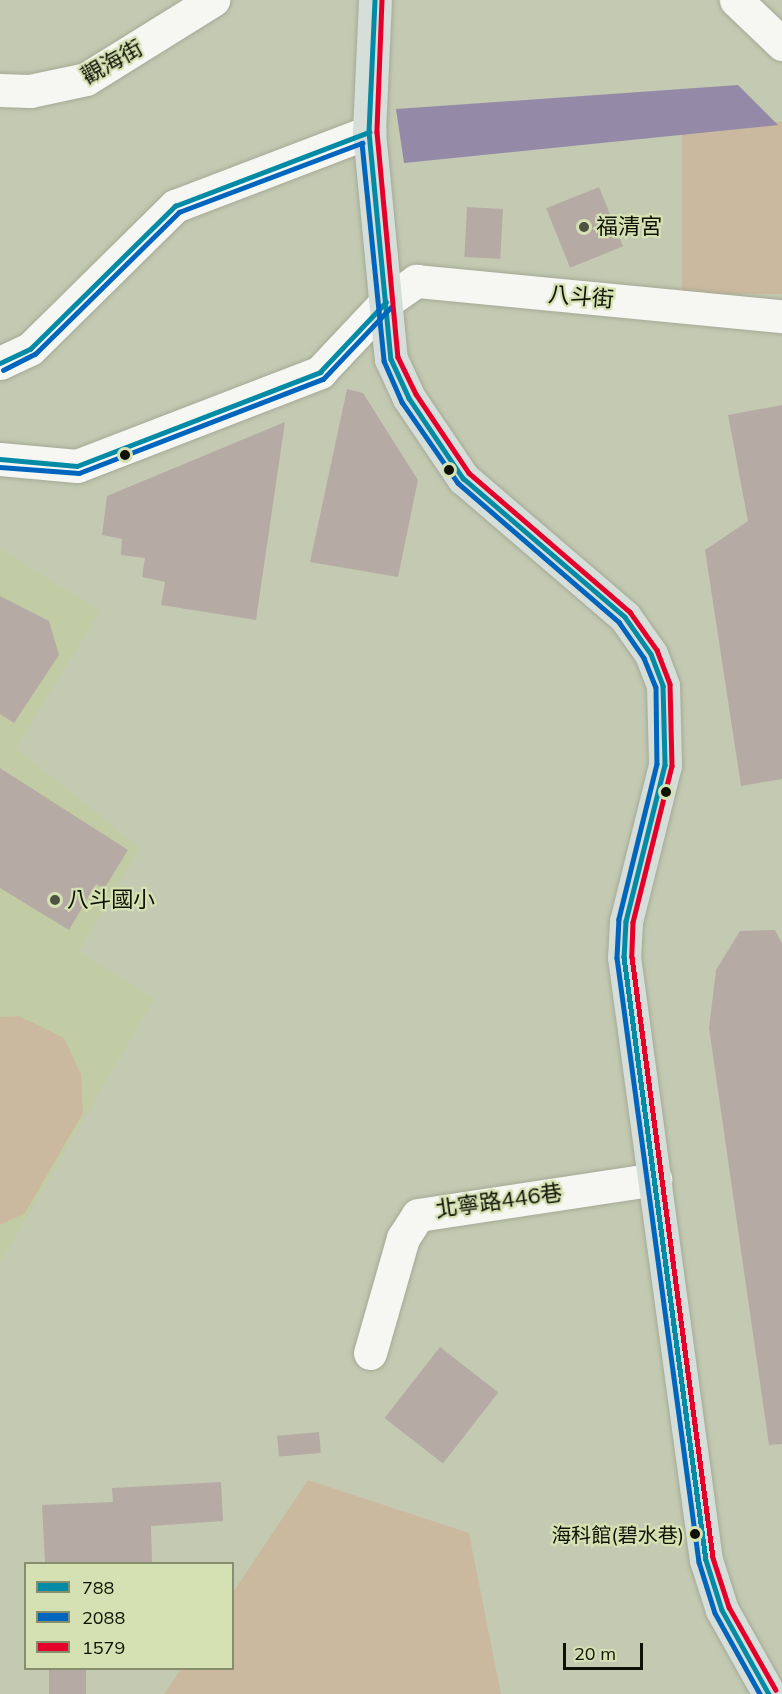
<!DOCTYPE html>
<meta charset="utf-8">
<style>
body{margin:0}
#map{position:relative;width:782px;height:1694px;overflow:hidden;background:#c4cab2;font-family:Mulish,"Noto Sans TC",sans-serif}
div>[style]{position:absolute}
.built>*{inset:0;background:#c2cca4}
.green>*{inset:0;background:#cbb99f;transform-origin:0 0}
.water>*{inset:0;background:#948aa8}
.building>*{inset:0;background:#b5aba4;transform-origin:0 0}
.roads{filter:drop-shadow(0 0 2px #a5a996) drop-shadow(0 0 2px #a5a996)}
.minor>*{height:33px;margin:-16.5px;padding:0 16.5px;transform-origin:16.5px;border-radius:16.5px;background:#f6f7f3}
.major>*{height:33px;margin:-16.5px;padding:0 16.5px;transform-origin:16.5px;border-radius:16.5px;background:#d6ded9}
.bus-1>*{height:4.5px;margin:-2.25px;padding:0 2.25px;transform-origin:2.25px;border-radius:2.25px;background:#038ba5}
.bus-2>*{height:4.5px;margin:-2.25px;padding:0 2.25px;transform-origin:2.25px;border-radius:2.25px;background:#0065bd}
.bus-3>*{height:4.5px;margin:-2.25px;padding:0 2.25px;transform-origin:2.25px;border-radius:2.25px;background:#e4002b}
.dots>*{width:16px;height:16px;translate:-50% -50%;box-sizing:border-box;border:3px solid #d6e1b3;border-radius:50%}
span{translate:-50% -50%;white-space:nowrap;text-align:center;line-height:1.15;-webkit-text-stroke:4.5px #d6e1b3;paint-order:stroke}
.bus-label{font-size:20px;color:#0e1103}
.right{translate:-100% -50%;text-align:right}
.street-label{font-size:22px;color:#0e1103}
.poi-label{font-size:22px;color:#0e1103}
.left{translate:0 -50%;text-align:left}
.legend{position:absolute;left:24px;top:1562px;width:210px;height:108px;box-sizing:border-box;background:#d6e1b3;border:2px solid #868e6d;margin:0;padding:8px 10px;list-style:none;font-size:18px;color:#0e1103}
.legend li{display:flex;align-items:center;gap:12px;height:30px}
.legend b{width:30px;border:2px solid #868e6d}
.scale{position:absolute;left:563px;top:1643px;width:80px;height:27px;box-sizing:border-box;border:3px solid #0e1103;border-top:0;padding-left:8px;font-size:18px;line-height:21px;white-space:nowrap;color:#0e1103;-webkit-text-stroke:4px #d6e1b3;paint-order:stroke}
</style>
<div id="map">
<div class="built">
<div style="clip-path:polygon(0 549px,100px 611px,16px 748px,140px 848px,79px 951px,154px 999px,0 1263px)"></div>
</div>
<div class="green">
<div style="left:782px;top:122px;width:172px;height:100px;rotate:90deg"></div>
<div style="clip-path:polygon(19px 1016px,64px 1038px,81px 1074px,83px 1113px,25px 1213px,0 1225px,0 1017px)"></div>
<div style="clip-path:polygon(308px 1480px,469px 1533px,501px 1694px,164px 1694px,181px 1669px,232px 1668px,233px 1592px)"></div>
</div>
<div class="water">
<div style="clip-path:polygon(738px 85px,778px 125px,404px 163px,396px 109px)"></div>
</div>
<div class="building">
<div style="left:599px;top:187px;width:64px;height:57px;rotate:68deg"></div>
<div style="left:467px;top:207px;width:36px;height:50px;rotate:3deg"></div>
<div style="clip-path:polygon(347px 389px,363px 393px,418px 480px,398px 577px,310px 562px)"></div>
<div style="clip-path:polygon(782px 405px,782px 779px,741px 786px,705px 550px,748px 521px,728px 415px)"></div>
<div style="clip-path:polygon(285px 422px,256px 620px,161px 605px,165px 582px,142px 577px,145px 558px,121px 555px,122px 539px,102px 535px,107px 496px)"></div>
<div style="clip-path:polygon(0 596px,49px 621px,59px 655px,14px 723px,0 714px)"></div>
<div style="clip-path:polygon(0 768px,128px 850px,104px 889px,96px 884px,69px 930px,0 888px)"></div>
<div style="clip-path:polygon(775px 930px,782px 943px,782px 1444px,769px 1445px,709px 1028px,716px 970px,740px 931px)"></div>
<div style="left:440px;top:1347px;width:74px;height:90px;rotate:38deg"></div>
<div style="left:319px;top:1432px;width:21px;height:42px;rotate:85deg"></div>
<div style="clip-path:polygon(221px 1482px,223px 1521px,151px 1526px,152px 1563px,45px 1563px,42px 1505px,113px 1502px,112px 1488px)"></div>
<div style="left:49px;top:1668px;width:37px;height:26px"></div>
</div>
<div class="roads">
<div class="minor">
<div style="left:736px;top:0;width:64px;rotate:43.7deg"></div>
<div style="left:0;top:90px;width:30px;rotate:2deg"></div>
<div style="left:30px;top:91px;width:57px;rotate:-12.1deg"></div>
<div style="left:86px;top:79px;width:150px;rotate:-31.9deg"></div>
<div style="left:0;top:363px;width:33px;rotate:-25deg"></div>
<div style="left:30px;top:349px;width:204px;rotate:-44.6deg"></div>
<div style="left:175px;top:206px;width:208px;rotate:-20.9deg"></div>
<div style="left:0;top:459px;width:77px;rotate:5.2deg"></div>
<div style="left:77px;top:466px;width:261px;rotate:-21.1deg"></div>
<div style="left:320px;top:372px;width:96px;rotate:-46.7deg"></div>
<div style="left:386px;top:302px;width:37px;rotate:-35deg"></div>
<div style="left:416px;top:281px;width:368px;rotate:5.5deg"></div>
<div style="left:370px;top:1353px;width:120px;rotate:-74deg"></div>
<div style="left:403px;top:1238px;width:27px;rotate:-57deg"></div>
<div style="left:418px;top:1215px;width:240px;rotate:-8.6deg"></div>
</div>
<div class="major">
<div style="left:375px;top:0;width:132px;rotate:92.6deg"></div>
<div style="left:369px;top:132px;width:228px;rotate:84.5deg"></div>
<div style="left:391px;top:359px;width:43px;rotate:65.2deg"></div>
<div style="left:409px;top:398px;width:97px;rotate:56deg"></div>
<div style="left:463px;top:478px;width:213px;rotate:40.6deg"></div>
<div style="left:625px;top:617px;width:45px;rotate:54.9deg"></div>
<div style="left:651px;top:654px;width:34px;rotate:69deg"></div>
<div style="left:663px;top:686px;width:79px;rotate:88.5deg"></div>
<div style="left:665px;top:765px;width:161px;rotate:104deg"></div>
<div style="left:626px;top:921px;width:36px;rotate:93deg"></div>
<div style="left:624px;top:957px;width:609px;rotate:82.26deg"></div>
<div style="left:706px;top:1560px;width:52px;rotate:72.3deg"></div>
<div style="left:722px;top:1610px;width:96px;rotate:60.8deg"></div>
</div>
</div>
<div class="bus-1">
<div style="left:375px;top:0;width:132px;rotate:92.6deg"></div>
<div style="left:369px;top:132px;width:228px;rotate:84.5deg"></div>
<div style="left:391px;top:359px;width:43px;rotate:65.2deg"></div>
<div style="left:409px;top:398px;width:97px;rotate:56deg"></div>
<div style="left:463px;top:478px;width:213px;rotate:40.6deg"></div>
<div style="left:625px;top:617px;width:45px;rotate:54.9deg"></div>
<div style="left:651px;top:654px;width:34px;rotate:69deg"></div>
<div style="left:663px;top:686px;width:79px;rotate:88.5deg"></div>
<div style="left:665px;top:765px;width:161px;rotate:104deg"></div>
<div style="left:626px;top:921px;width:36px;rotate:93deg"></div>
<div style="left:624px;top:957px;width:609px;rotate:82.26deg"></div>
<div style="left:706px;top:1560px;width:52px;rotate:72.3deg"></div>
<div style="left:722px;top:1610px;width:96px;rotate:60.8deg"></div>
<div style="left:0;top:363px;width:33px;rotate:-25deg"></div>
<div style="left:30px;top:349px;width:204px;rotate:-44.6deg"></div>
<div style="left:175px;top:206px;width:208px;rotate:-20.9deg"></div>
<div style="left:0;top:459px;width:77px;rotate:5.2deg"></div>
<div style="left:77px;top:466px;width:261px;rotate:-21.1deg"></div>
<div style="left:320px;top:372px;width:96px;rotate:-46.7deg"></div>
</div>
<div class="bus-2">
<div style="left:3px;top:370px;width:36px;rotate:-27deg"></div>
<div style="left:35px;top:354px;width:202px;rotate:-44.6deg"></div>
<div style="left:179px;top:212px;width:196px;rotate:-20.7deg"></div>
<div style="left:362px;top:143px;width:219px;rotate:84.2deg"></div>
<div style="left:384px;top:361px;width:45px;rotate:66.3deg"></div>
<div style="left:402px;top:402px;width:98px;rotate:55.3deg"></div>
<div style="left:458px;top:483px;width:213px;rotate:40.8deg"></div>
<div style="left:619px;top:622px;width:44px;rotate:55.2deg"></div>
<div style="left:644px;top:658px;width:31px;rotate:68deg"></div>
<div style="left:656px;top:687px;width:77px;rotate:89.3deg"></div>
<div style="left:657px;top:764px;width:160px;rotate:103.8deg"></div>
<div style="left:619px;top:919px;width:39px;rotate:93deg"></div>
<div style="left:617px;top:958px;width:610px;rotate:82.27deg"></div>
<div style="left:699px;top:1562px;width:53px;rotate:72.6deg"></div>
<div style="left:715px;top:1613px;width:93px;rotate:60.9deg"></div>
<div style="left:0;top:467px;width:79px;rotate:4.3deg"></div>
<div style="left:79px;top:473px;width:261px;rotate:-21.1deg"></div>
<div style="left:323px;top:379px;width:99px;rotate:-46.6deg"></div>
</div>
<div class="bus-3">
<div style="left:382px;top:0;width:132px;rotate:92.2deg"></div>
<div style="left:377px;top:132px;width:226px;rotate:84.7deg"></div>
<div style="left:398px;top:357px;width:41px;rotate:64.1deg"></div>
<div style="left:416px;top:394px;width:95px;rotate:56.1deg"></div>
<div style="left:469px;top:473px;width:213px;rotate:40.8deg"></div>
<div style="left:630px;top:612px;width:47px;rotate:54.6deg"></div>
<div style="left:657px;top:650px;width:36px;rotate:69deg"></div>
<div style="left:670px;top:684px;width:82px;rotate:88.6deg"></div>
<div style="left:672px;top:766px;width:161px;rotate:104deg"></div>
<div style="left:633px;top:922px;width:35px;rotate:92deg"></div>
<div style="left:632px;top:957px;width:606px;rotate:82.32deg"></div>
<div style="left:713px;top:1558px;width:52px;rotate:71.9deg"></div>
<div style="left:729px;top:1607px;width:95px;rotate:60.5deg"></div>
</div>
<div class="dots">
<div style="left:584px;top:227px;background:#4e5240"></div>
<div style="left:125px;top:455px;background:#0e1103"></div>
<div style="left:449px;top:470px;background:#0e1103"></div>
<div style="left:666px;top:792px;background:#0e1103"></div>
<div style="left:55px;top:900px;background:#4e5240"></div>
<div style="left:695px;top:1534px;background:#0e1103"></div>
</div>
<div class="bus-label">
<span class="right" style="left:684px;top:1534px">海科館(碧水巷)</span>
</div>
<div class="street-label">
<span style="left:112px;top:62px;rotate:-29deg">觀海街</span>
<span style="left:581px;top:297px;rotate:5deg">八斗街</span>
<span style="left:499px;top:1201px;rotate:-8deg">北寧路446巷</span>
</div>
<div class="poi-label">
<span class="left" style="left:596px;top:227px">福清宮</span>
<span class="left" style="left:67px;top:900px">八斗國小</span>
</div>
<ul class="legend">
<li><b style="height:8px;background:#038ba5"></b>788</li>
<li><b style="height:8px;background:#0065bd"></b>2088</li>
<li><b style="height:8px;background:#e4002b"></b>1579</li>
</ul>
<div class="scale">20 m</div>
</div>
